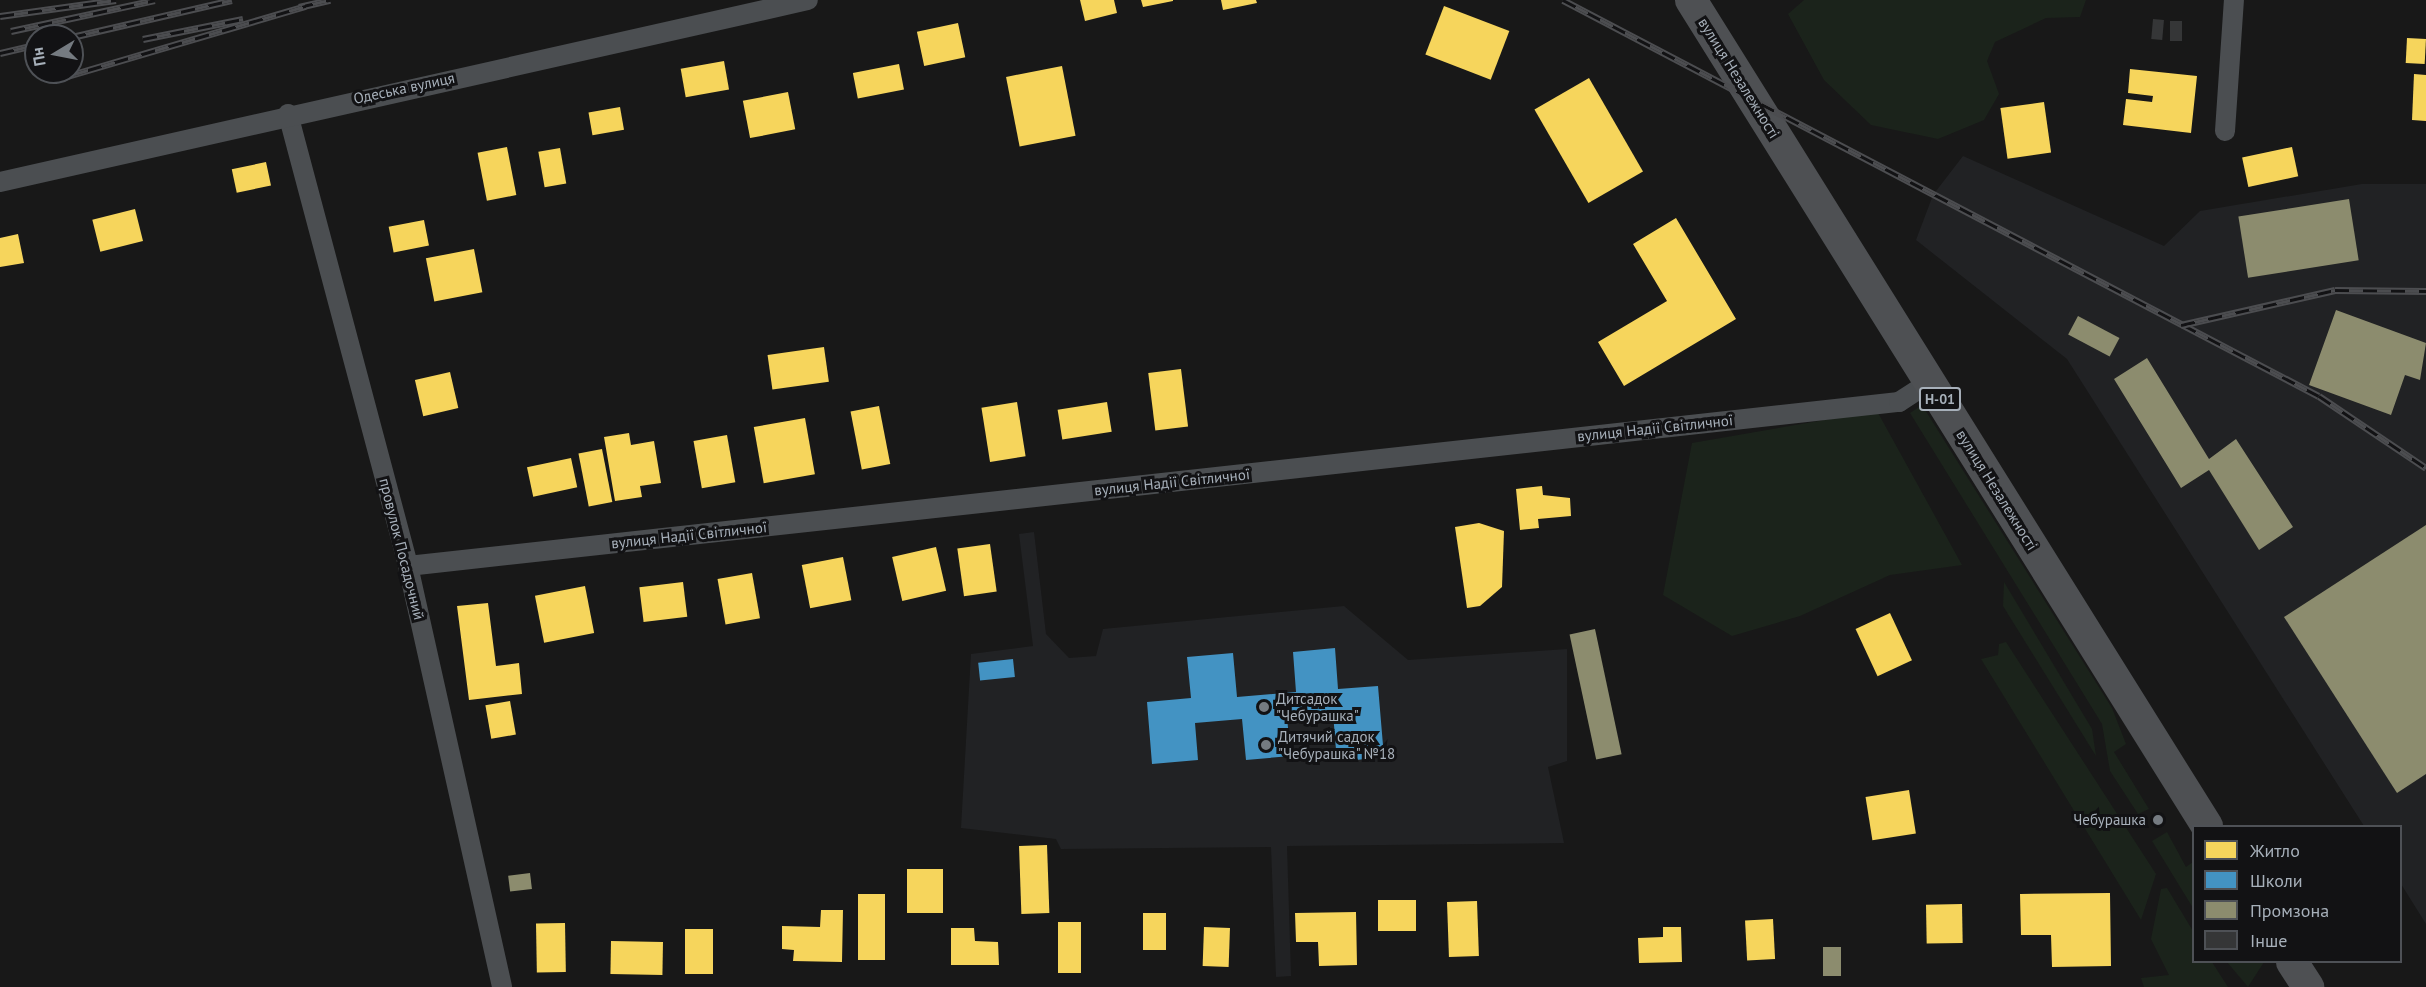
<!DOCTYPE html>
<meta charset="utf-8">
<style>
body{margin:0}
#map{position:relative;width:2426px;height:987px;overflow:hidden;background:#181818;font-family:"PT Sans",sans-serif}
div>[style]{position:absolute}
.built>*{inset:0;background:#212224}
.green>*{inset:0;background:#1b231b}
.homes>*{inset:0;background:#f6d55c;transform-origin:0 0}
.schools>*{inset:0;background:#4393c3;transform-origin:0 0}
.industry>*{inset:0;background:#8c8c6e;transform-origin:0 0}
.building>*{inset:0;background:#353637;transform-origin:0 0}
.minor>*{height:20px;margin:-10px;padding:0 10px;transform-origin:10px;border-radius:10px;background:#4b4e51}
.primary>*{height:32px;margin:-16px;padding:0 16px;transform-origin:16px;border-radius:16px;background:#4e5053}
.rail>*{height:7px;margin-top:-3.5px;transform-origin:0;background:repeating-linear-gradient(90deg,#121214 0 14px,#4c4d50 0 28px);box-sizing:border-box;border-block:2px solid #4c4d50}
.dots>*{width:16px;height:16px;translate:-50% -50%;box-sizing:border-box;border:3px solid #121214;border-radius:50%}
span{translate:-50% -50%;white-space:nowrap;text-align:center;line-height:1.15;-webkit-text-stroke:6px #121214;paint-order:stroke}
.shield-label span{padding:2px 4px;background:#121214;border:2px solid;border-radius:4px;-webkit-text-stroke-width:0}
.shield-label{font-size:14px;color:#a7b0ba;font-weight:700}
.street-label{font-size:15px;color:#a7b0ba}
.poi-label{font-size:15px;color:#a7b0ba}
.left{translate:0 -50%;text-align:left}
.right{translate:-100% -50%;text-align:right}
.legend{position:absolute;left:2192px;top:825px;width:210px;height:138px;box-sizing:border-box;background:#121214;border:2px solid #4e5156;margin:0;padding:8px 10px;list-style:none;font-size:18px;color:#a7b0ba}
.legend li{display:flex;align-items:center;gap:12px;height:30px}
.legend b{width:30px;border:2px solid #4e5156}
.north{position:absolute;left:24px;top:24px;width:60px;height:60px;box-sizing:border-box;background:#121214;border:2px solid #4e5156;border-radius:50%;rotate:260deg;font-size:16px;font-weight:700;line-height:24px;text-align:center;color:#a7b0ba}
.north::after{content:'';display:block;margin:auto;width:21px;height:27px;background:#757b81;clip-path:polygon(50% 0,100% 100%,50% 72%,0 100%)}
</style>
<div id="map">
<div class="built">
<div style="clip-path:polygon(1963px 156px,2164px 246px,2200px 211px,2362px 184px,2426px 184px,2426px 924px,2401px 884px,2400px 826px,2364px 826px,2067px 359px,1916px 240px,1933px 195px)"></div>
<div style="clip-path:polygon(1034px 532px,1046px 634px,1069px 658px,1096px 656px,1103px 629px,1344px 606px,1408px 660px,1567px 649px,1567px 761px,1548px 767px,1564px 843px,1287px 846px,1291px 976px,1276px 977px,1271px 847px,1061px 849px,1056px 839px,961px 828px,971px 654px,1033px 646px,1019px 534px)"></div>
</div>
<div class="green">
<div style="clip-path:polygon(1804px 0,2086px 0,2080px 17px,2046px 18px,1995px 42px,1987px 61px,1999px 94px,1984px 120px,1938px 139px,1871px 125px,1824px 80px,1788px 14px)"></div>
<div style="clip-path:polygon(1922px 405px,2112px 708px,2126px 744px,2114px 752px,2149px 809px,2138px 814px,2110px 771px,2102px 724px,1910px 413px)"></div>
<div style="clip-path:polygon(1877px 411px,1962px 565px,1890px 575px,1800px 616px,1732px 636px,1663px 595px,1692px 443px)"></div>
<div style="clip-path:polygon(2004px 582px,2092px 729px,2096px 756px,2003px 606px)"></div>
<div style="clip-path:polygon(2006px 642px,2156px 874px,2141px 920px,1981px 659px,1998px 655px,1999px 644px)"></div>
<div style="clip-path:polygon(2167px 832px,2186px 867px,2193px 862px,2193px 908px,2152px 841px)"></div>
<div style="clip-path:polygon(2167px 888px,2193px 931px,2194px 962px,2212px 962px,2228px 987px,2144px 987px,2141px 978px,2169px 975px,2151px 939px,2161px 889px)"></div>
<div style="clip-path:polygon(2227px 962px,2264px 962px,2248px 987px)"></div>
</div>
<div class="homes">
<div style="clip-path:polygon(1080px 0,1114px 0,1117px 13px,1085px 21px)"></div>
<div style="clip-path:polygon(1141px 0,1173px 0,1173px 1px,1143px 7px)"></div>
<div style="clip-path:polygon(1221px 0,1256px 0,1257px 3px,1223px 10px)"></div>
<div style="left:1444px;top:6px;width:70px;height:52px;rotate:21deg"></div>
<div style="left:958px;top:23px;width:35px;height:42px;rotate:78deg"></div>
<div style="left:2407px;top:38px;width:19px;height:25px;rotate:3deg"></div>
<div style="left:724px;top:61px;width:29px;height:44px;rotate:80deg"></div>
<div style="left:899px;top:64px;width:26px;height:47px;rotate:79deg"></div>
<div style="left:1062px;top:66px;width:71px;height:57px;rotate:79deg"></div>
<div style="clip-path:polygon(2130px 69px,2197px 76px,2191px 133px,2123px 125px,2126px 99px,2152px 102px,2153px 96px,2128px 93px)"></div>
<div style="clip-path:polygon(2414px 74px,2426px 75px,2426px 121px,2412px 120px)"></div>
<div style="left:1589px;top:78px;width:108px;height:63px;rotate:60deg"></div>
<div style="left:788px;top:92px;width:38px;height:46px;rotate:79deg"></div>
<div style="left:2044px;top:102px;width:51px;height:44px;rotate:82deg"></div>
<div style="left:620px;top:107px;width:23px;height:32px;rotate:80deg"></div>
<div style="left:507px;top:147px;width:49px;height:30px;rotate:79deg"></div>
<div style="left:2292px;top:147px;width:30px;height:51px;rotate:78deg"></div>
<div style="left:560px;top:148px;width:36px;height:22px;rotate:80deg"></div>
<div style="left:266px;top:162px;width:24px;height:35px;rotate:78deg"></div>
<div style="left:135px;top:209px;width:33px;height:44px;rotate:76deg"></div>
<div style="clip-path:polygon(1676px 218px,1736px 319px,1624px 386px,1598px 342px,1667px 301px,1633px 244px)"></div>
<div style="left:424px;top:220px;width:26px;height:36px;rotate:79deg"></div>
<div style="clip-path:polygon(18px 234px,24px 263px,0 267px,0 238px)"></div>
<div style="left:474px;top:249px;width:44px;height:49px;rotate:79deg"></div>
<div style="left:824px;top:347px;width:35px;height:57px;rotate:82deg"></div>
<div style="left:1181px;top:369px;width:58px;height:33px;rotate:83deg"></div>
<div style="left:450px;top:372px;width:37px;height:36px;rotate:77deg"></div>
<div style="left:1017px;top:402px;width:55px;height:36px;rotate:81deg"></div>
<div style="left:1107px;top:402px;width:30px;height:50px;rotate:81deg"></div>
<div style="left:879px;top:406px;width:59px;height:29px;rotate:79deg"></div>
<div style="left:805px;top:418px;width:57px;height:52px;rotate:80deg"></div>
<div style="clip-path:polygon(629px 433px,631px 445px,654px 441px,661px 483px,640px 486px,642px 497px,615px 501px,604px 437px)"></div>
<div style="left:727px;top:435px;width:48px;height:34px;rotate:80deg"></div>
<div style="left:602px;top:449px;width:54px;height:24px;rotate:79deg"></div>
<div style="left:571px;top:458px;width:30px;height:45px;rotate:78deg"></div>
<div style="clip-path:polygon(1542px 486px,1543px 495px,1570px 498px,1571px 516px,1538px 519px,1539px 528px,1520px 530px,1516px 489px)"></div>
<div style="clip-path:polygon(1479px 523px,1504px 531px,1502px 587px,1480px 606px,1467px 608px,1455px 527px)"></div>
<div style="left:990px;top:544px;width:48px;height:33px;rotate:82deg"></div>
<div style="left:936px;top:547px;width:45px;height:45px;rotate:77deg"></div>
<div style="left:843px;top:557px;width:44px;height:42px;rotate:79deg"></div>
<div style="left:752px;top:573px;width:46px;height:35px;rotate:80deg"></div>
<div style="left:683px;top:582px;width:35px;height:44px;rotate:83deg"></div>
<div style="left:585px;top:586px;width:48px;height:51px;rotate:79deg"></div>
<div style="clip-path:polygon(488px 603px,496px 666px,519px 663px,522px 694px,469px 700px,457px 606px)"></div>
<div style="left:1890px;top:613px;width:52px;height:38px;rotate:65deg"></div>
<div style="left:510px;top:701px;width:34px;height:25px;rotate:80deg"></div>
<div style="left:1909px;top:790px;width:44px;height:44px;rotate:81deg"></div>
<div style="left:1047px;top:845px;width:68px;height:28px;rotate:88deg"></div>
<div style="left:943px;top:869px;width:44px;height:36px;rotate:90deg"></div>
<div style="clip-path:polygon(2110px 893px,2111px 966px,2052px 967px,2051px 935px,2021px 935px,2020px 894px)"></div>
<div style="left:858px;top:894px;width:27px;height:66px"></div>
<div style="left:1378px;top:900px;width:38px;height:31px"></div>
<div style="left:1477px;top:901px;width:55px;height:30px;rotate:88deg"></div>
<div style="left:1962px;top:904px;width:39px;height:36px;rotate:89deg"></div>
<div style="clip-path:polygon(821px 910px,843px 910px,842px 962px,793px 961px,794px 950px,782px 949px,782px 926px,820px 927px)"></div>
<div style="clip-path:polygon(1356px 912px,1357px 965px,1319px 966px,1318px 942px,1296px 942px,1295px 913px)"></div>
<div style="left:1143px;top:913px;width:23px;height:37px"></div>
<div style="left:1773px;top:919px;width:40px;height:28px;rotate:87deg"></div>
<div style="left:1058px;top:922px;width:23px;height:51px"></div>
<div style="left:565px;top:923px;width:49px;height:29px;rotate:89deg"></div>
<div style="left:1204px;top:927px;width:26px;height:39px;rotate:2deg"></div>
<div style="clip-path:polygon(1663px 927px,1681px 927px,1682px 962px,1639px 963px,1638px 938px,1663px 937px)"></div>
<div style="clip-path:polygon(951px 928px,974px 928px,975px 941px,998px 942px,999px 965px,951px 965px)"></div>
<div style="left:685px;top:929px;width:28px;height:45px"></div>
<div style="left:611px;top:941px;width:52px;height:33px;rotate:1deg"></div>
</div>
<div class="schools">
<div style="clip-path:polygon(1335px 648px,1338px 689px,1378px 686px,1384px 757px,1337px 762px,1333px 713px,1287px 718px,1291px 756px,1246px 760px,1242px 719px,1195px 723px,1198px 760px,1152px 764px,1147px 702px,1191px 698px,1187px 657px,1233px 653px,1237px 697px,1296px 692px,1293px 652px)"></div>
<div style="left:1013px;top:659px;width:18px;height:35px;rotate:84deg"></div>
</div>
<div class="industry">
<div style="left:2349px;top:199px;width:62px;height:112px;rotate:81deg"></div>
<div style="clip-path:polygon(2336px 310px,2426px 343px,2420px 380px,2405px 375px,2391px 415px,2309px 385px)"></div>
<div style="left:2078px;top:316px;width:47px;height:21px;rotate:28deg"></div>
<div style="clip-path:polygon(2147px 358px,2209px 459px,2236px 439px,2293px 527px,2259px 550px,2209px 470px,2181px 488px,2114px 379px)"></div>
<div style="clip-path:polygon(2426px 525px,2426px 774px,2397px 793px,2284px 617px)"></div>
<div style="left:1595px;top:629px;width:128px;height:26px;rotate:78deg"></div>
<div style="left:530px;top:873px;width:16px;height:22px;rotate:83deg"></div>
<div style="left:1823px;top:947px;width:18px;height:29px"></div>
</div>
<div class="building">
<div style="left:2153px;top:19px;width:11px;height:20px;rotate:5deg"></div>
<div style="left:2170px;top:21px;width:12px;height:20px"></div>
</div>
<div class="minor">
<div style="left:288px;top:114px;width:468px;rotate:75.1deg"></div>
<div style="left:408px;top:566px;width:431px;rotate:77.4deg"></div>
<div style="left:2225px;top:131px;width:131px;rotate:-86.1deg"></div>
<div style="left:0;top:182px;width:828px;rotate:-12.69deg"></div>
<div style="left:408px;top:566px;width:1500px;rotate:-6.28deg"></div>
<div style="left:1899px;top:402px;width:37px;rotate:-33deg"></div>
</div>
<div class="primary">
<div style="left:1691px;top:0;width:974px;rotate:58.01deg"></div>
<div style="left:2292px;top:962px;width:30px;rotate:57deg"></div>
</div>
<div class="rail">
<div style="left:1563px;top:0;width:853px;rotate:27.65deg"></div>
<div style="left:2319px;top:396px;width:129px;rotate:33.9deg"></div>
<div style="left:299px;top:7px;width:32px;rotate:-13deg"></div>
<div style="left:0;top:16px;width:117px;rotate:-7.9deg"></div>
<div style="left:11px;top:31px;width:147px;rotate:-12.1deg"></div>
<div style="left:72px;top:37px;width:164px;rotate:-13deg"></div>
<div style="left:143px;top:39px;width:102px;rotate:-11.3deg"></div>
<div style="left:0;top:53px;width:37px;rotate:-13deg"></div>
<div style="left:61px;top:78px;width:255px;rotate:-16.4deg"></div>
<div style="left:2181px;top:325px;width:158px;rotate:-12.8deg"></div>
<div style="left:2335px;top:290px;width:91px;rotate:0.6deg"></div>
</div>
<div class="dots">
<div style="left:1264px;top:707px;background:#757b81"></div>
<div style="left:1266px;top:745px;background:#757b81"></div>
<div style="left:2158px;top:820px;background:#757b81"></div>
</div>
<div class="shield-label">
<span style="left:1940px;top:399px">Н-01</span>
</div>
<div class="street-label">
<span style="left:1739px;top:78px;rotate:58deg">вулиця Незалежності</span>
<span style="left:404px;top:88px;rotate:-12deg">Одеська вулиця</span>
<span style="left:1655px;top:428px;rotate:-6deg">вулиця Надії Світличної</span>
<span style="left:1172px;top:482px;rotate:-6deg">вулиця Надії Світличної</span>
<span style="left:1997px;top:490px;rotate:58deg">вулиця Незалежності</span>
<span style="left:689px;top:535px;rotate:-6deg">вулиця Надії Світличної</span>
<span style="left:402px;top:549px;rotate:76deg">провулок Посадочний</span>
</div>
<div class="poi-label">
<span class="left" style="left:1276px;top:707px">Дитсадок<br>"Чебурашка"</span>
<span class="left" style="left:1278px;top:745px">Дитячий садок<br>"Чебурашка" №18</span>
<span class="right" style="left:2146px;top:820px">Чебурашка</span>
</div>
<ul class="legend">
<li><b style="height:16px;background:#f6d55c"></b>Житло</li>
<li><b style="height:16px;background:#4393c3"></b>Школи</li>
<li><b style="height:16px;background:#8c8c6e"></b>Промзона</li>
<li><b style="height:16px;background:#353637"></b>Інше</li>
</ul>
<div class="north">Пн</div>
</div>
